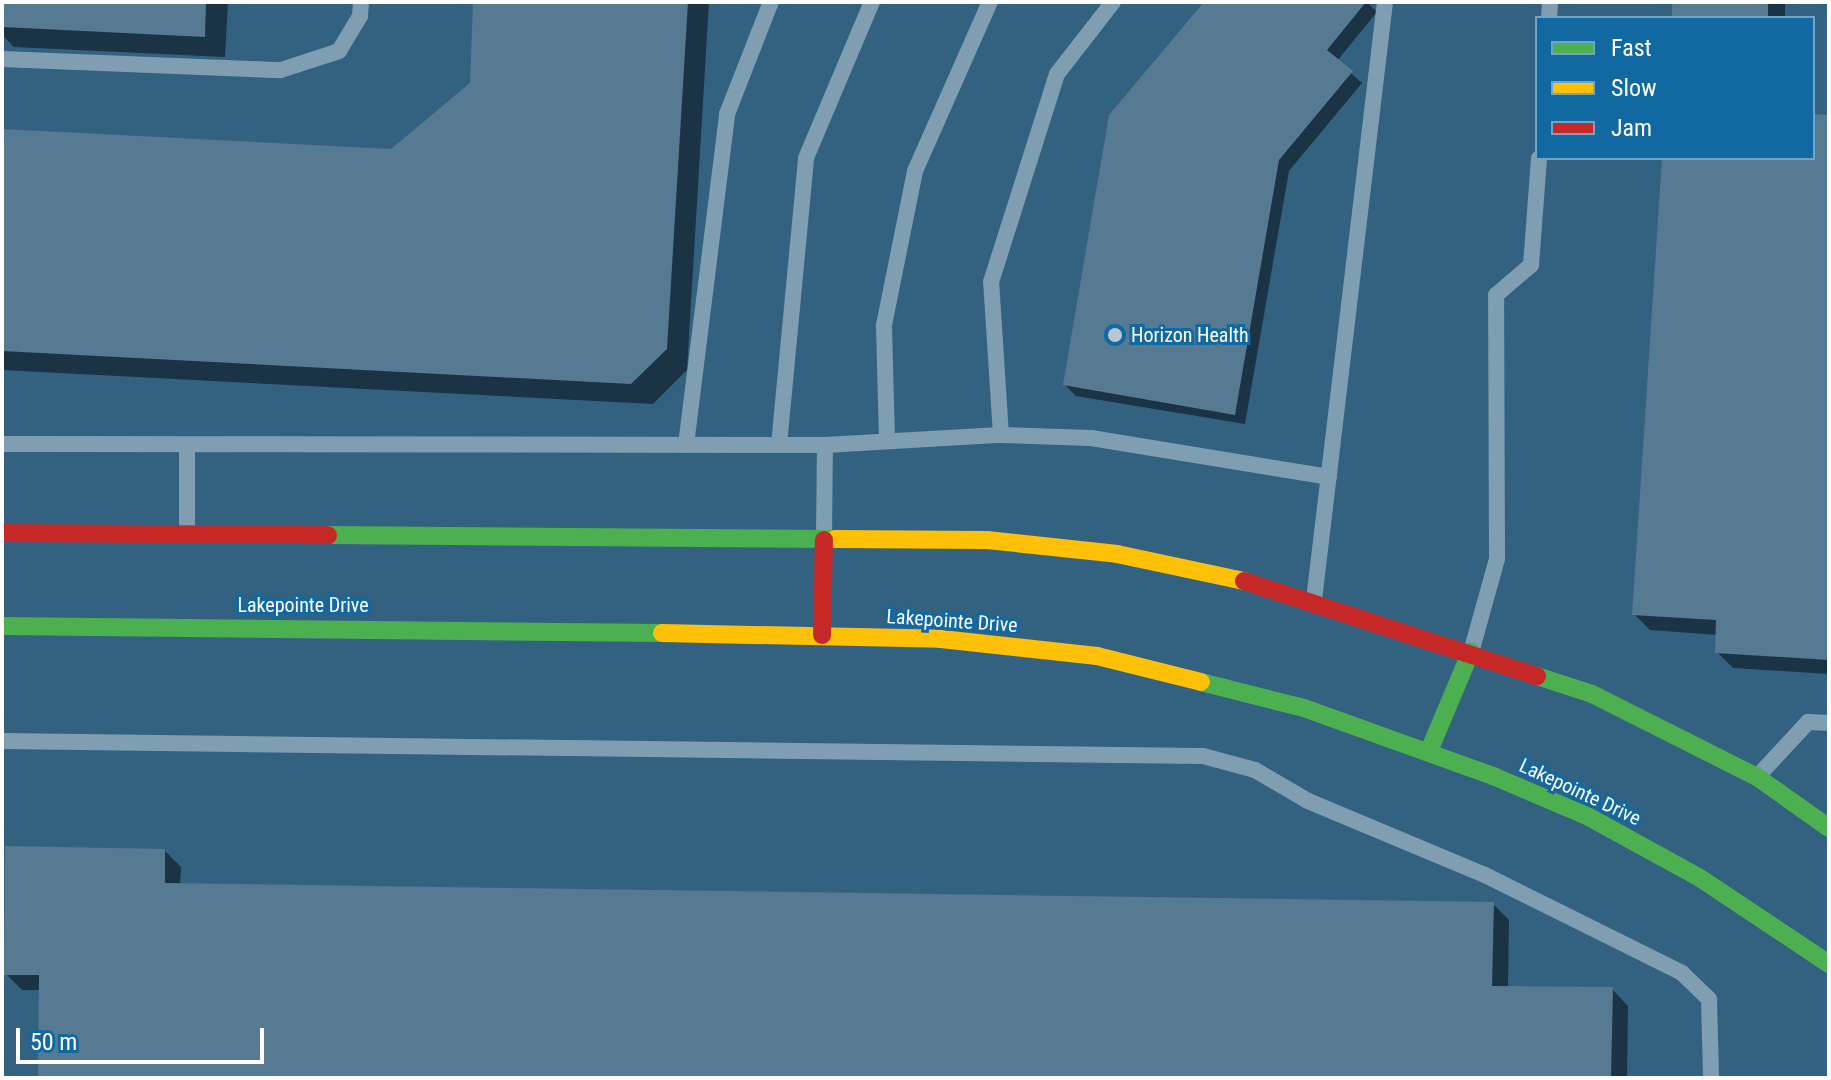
<!DOCTYPE html>
<style>
body{margin:0}
#map{position:relative;width:1831px;height:1080px;overflow:hidden;background:#336281;font-family:"Roboto Condensed",sans-serif}
div>[style]{position:absolute}
.shadow>*{inset:0;background:#0007;transform-origin:0 0}
.building>*{inset:0;background:#557a92;transform-origin:0 0}
.lane>*{height:16px;margin:-8px;padding:0 8px;transform-origin:8px;border-radius:8px;background:#7f9eb1}
.fast>*{height:18px;margin:-9px;padding:0 9px;transform-origin:9px;border-radius:9px;background:#4caf50}
.slow>*{height:18px;margin:-9px;padding:0 9px;transform-origin:9px;border-radius:9px;background:#ffc107}
.jam>*{height:18px;margin:-9px;padding:0 9px;transform-origin:9px;border-radius:9px;background:#c62828}
.dots>*{width:22px;height:22px;translate:-50% -50%;box-sizing:border-box;border:4px solid #1269a2;border-radius:50%}
span{translate:-50% -50%;white-space:nowrap;text-align:center;line-height:1.15;-webkit-text-stroke:6px #1269a2;paint-order:stroke}
.poi-label{font-size:20px;color:#fff}
.left{translate:0 -50%;text-align:left}
.street-label{font-size:20px;color:#fff}
.frame{position:absolute;inset:0;border:4px solid #fff;pointer-events:none}
.legend{position:absolute;left:1535px;top:16px;width:280px;height:144px;box-sizing:border-box;background:#1269a2;border:2px solid #71a5c7;margin:0;padding:10px 14px;list-style:none;font-size:24px;color:#fff}
.legend li{display:flex;align-items:center;gap:16px;height:40px}
.legend b{width:40px;border:2px solid #71a5c7}
.scale{position:absolute;left:16px;top:1028px;width:248px;height:36px;box-sizing:border-box;border:4px solid #fff;border-top:0;padding-left:10px;font-size:24px;line-height:28px;white-space:nowrap;color:#fff;-webkit-text-stroke:6px #1269a2;paint-order:stroke}
</style>
<div id="map">
<div class="shadow">
<div style="clip-path:polygon(2px 2px,228px 2px,225px 57px,14px 47px,2px 35px)"></div>
<div style="clip-path:polygon(475px 2px,709px 2px,687px 370px,653px 404px,2px 370px,2px 131px,391px 152px,472px 84px)"></div>
<div style="clip-path:polygon(1206px 2px,1367px 2px,1377px 12px,1337px 61px,1362px 83px,1289px 171px,1245px 424px,1076px 396px,1065px 385px)"></div>
<div style="left:1674px;top:2px;width:111px;height:16px"></div>
<div style="clip-path:polygon(1813px 116px,1829px 117px,1829px 674px,1733px 668px,1717px 652px,1718px 635px,1650px 630px,1634px 614px,1664px 158px,1813px 158px)"></div>
<div style="clip-path:polygon(165px 851px,181px 867px,180px 885px,1493px 904px,1509px 920px,1508px 988px,1612px 989px,1628px 1006px,1627px 1078px,40px 1078px,41px 990px,22px 990px,6px 974px)"></div>
</div>
<div class="building">
<div style="clip-path:polygon(2px 2px,206px 2px,205px 37px,2px 27px)"></div>
<div style="clip-path:polygon(473px 2px,688px 2px,667px 349px,631px 384px,2px 351px,2px 129px,391px 149px,470px 83px)"></div>
<div style="clip-path:polygon(1204px 2px,1366px 2px,1327px 50px,1353px 71px,1279px 160px,1235px 415px,1063px 385px,1109px 115px)"></div>
<div style="left:1672px;top:2px;width:96px;height:16px"></div>
<div style="clip-path:polygon(1813px 114px,1829px 115px,1829px 660px,1715px 653px,1716px 620px,1632px 615px,1662px 158px,1813px 158px)"></div>
<div style="clip-path:polygon(5px 846px,165px 849px,165px 883px,1494px 902px,1492px 986px,1613px 987px,1611px 1078px,38px 1078px,39px 975px,4px 975px)"></div>
</div>
<div class="lane">
<div style="left:1549px;top:18px;width:16px;rotate:-86deg"></div>
<div style="left:2px;top:59px;width:279px;rotate:2.3deg"></div>
<div style="left:281px;top:70px;width:61px;rotate:-18.1deg"></div>
<div style="left:339px;top:51px;width:41px;rotate:-59deg"></div>
<div style="left:360px;top:16px;width:14px;rotate:-86deg"></div>
<div style="left:1001px;top:435px;width:153px;rotate:-93.7deg"></div>
<div style="left:991px;top:282px;width:218px;rotate:-72.4deg"></div>
<div style="left:1057px;top:74px;width:91px;rotate:-52.1deg"></div>
<div style="left:887px;top:441px;width:116px;rotate:-91.5deg"></div>
<div style="left:884px;top:325px;width:157px;rotate:-78.6deg"></div>
<div style="left:915px;top:171px;width:185px;rotate:-66.1deg"></div>
<div style="left:2px;top:444px;width:823px;rotate:0.07deg"></div>
<div style="left:825px;top:445px;width:176px;rotate:-3.3deg"></div>
<div style="left:1001px;top:435px;width:90px;rotate:1.9deg"></div>
<div style="left:1091px;top:438px;width:241px;rotate:9.3deg"></div>
<div style="left:686px;top:445px;width:334px;rotate:-82.9deg"></div>
<div style="left:727px;top:114px;width:120px;rotate:-68.6deg"></div>
<div style="left:779px;top:445px;width:288px;rotate:-84.6deg"></div>
<div style="left:806px;top:158px;width:169px;rotate:-67.1deg"></div>
<div style="left:187px;top:446px;width:86px;rotate:90deg"></div>
<div style="left:824px;top:536px;width:91px;rotate:-89.4deg"></div>
<div style="left:1314px;top:600px;width:602px;rotate:-83.23deg"></div>
<div style="left:1472px;top:649px;width:93px;rotate:-74.5deg"></div>
<div style="left:1497px;top:559px;width:264px;rotate:-90.2deg"></div>
<div style="left:1496px;top:295px;width:46px;rotate:-40.6deg"></div>
<div style="left:1531px;top:265px;width:107px;rotate:-85.7deg"></div>
<div style="left:2px;top:741px;width:1201px;rotate:0.72deg"></div>
<div style="left:1203px;top:756px;width:54px;rotate:15.1deg"></div>
<div style="left:1255px;top:770px;width:61px;rotate:30.3deg"></div>
<div style="left:1308px;top:801px;width:192px;rotate:22.7deg"></div>
<div style="left:1485px;top:875px;width:220px;rotate:26.4deg"></div>
<div style="left:1682px;top:973px;width:37px;rotate:44deg"></div>
<div style="left:1709px;top:999px;width:79px;rotate:88.5deg"></div>
<div style="left:1758px;top:776px;width:74px;rotate:-47.2deg"></div>
<div style="left:1808px;top:722px;width:21px;rotate:3deg"></div>
</div>
<div class="fast">
<div style="left:328px;top:535px;width:507px;rotate:0.45deg"></div>
<div style="left:2px;top:626px;width:660px;rotate:0.61deg"></div>
<div style="left:1537px;top:676px;width:58px;rotate:18.1deg"></div>
<div style="left:1592px;top:694px;width:185px;rotate:26.7deg"></div>
<div style="left:1757px;top:777px;width:88px;rotate:35.3deg"></div>
<div style="left:1201px;top:682px;width:106px;rotate:14.2deg"></div>
<div style="left:1304px;top:708px;width:201px;rotate:19.8deg"></div>
<div style="left:1493px;top:776px;width:104px;rotate:23.1deg"></div>
<div style="left:1589px;top:817px;width:127px;rotate:28.8deg"></div>
<div style="left:1700px;top:878px;width:155px;rotate:33.7deg"></div>
<div style="left:1429px;top:751px;width:108px;rotate:-67.2deg"></div>
</div>
<div class="slow">
<div style="left:835px;top:539px;width:152px;rotate:0.4deg"></div>
<div style="left:987px;top:540px;width:131px;rotate:6.1deg"></div>
<div style="left:1117px;top:554px;width:130px;rotate:12deg"></div>
<div style="left:662px;top:633px;width:279px;rotate:1.2deg"></div>
<div style="left:941px;top:639px;width:157px;rotate:6.2deg"></div>
<div style="left:1097px;top:656px;width:107px;rotate:14deg"></div>
</div>
<div class="jam">
<div style="left:2px;top:533px;width:326px;rotate:0.4deg"></div>
<div style="left:1244px;top:581px;width:308px;rotate:18deg"></div>
<div style="left:822px;top:635px;width:95px;rotate:-88.8deg"></div>
</div>
<div class="dots">
<div style="left:1115px;top:335px;background:#b8c8d3"></div>
</div>
<div class="poi-label">
<span class="left" style="left:1131px;top:335px">Horizon Health</span>
</div>
<div class="street-label">
<span style="left:303px;top:605px">Lakepointe Drive</span>
<span style="left:952px;top:621px;rotate:4deg">Lakepointe Drive</span>
<span style="left:1580px;top:792px;rotate:25deg">Lakepointe Drive</span>
</div>
<div class="frame"></div>
<ul class="legend">
<li><b style="height:10px;background:#4caf50"></b>Fast</li>
<li><b style="height:10px;background:#ffc107"></b>Slow</li>
<li><b style="height:10px;background:#c62828"></b>Jam</li>
</ul>
<div class="scale">50 m</div>
</div>
